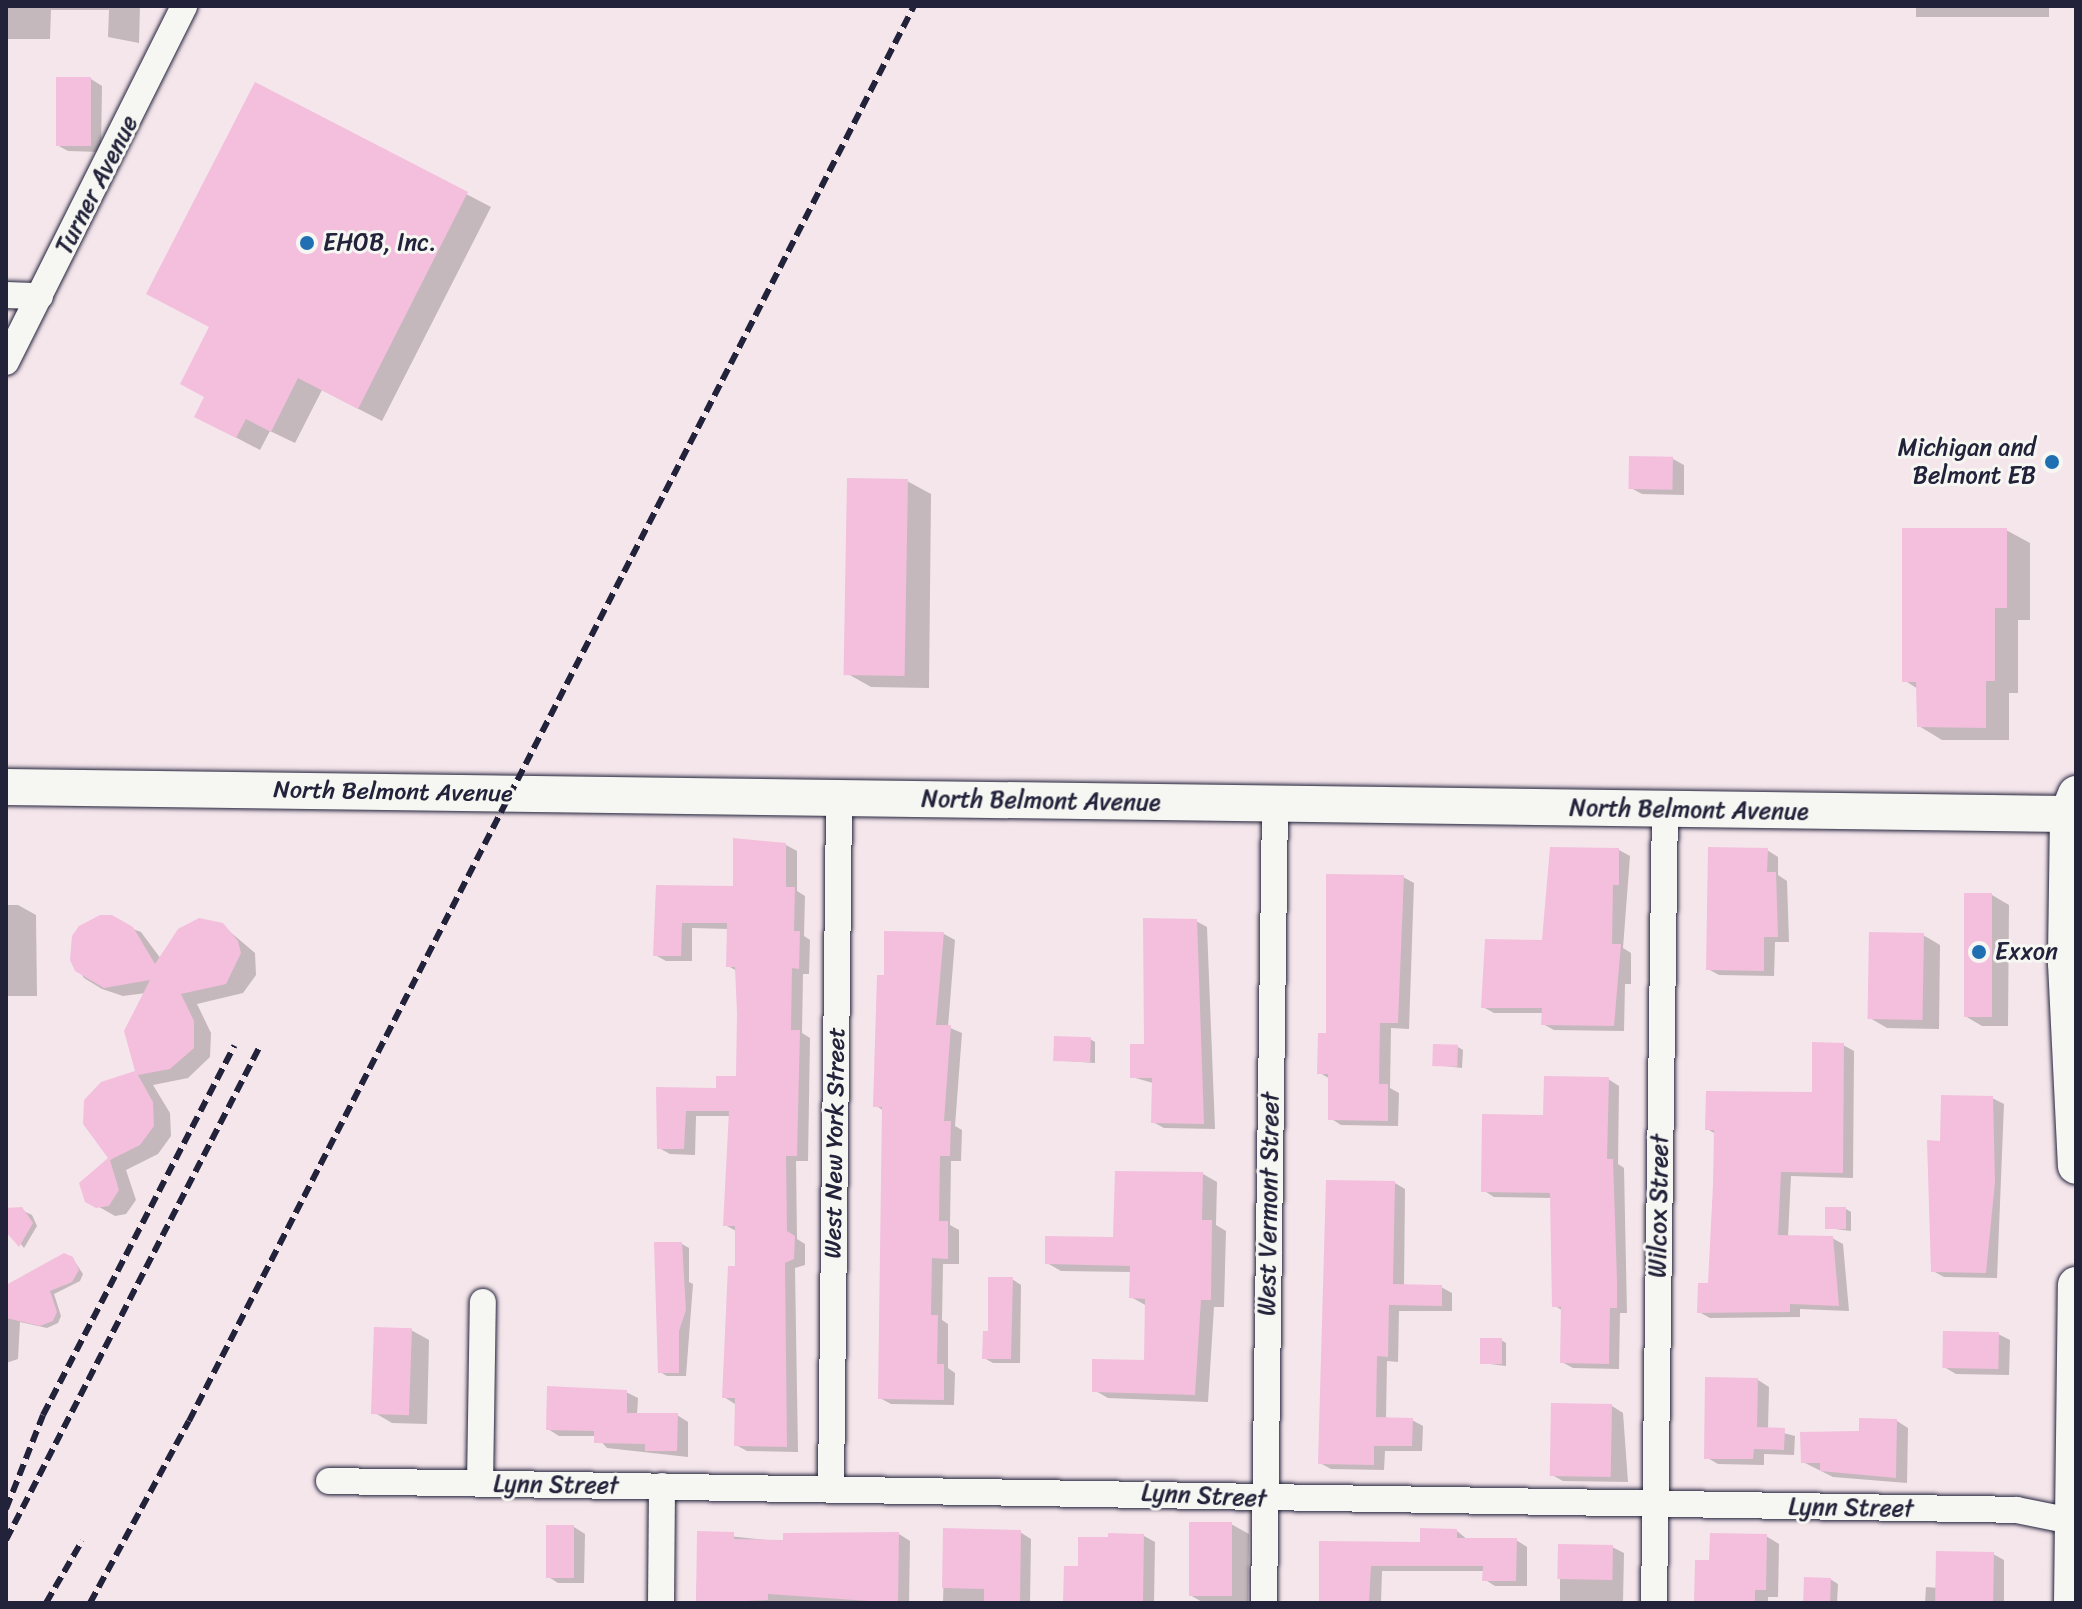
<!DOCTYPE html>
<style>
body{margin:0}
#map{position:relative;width:2082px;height:1609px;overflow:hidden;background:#f5e6eb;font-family:Sriracha,sans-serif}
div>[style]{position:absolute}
.shadow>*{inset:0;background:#0003;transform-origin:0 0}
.building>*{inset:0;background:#f3bfdc;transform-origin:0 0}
.roads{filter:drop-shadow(0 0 2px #22223b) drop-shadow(0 0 2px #22223b)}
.street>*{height:26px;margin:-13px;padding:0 13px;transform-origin:13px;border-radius:13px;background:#f6f6f2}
.secondary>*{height:36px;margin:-18px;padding:0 18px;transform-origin:18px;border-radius:18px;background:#f6f6f2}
.rail>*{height:6px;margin-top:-3px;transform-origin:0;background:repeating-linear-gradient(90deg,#22223b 0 12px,transparent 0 18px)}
.dots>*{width:22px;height:22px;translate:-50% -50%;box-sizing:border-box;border:4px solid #f6f6f2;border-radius:50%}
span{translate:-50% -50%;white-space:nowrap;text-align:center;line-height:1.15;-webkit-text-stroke:6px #f6f6f2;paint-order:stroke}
.street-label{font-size:24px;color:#22223b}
.poi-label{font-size:24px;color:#22223b}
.left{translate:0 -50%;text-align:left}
.right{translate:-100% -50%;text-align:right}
.frame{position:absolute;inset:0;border:8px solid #22223b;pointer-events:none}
</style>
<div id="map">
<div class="shadow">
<div style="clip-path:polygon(6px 6px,140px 6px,139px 43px,108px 37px,109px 10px,51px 10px,50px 39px,6px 39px)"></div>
<div style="left:1916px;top:6px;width:133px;height:11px"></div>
<div style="clip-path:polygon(91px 79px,102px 86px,101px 152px,68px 151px,57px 145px)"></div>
<div style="clip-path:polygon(256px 84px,491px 207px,382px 421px,322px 390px,295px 443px,270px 431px,260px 450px,220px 429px,206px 398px,211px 327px)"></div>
<div style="clip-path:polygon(6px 190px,8px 191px,7px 238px,6px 238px)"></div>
<div style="clip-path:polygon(1673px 459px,1684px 465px,1684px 495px,1642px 494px,1631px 488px)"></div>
<div style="clip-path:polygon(907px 481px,931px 494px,929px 688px,871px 687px,848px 674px)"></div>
<div style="clip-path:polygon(2006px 530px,2030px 543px,2030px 620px,2018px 620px,2018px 693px,2009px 693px,2009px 740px,1942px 740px,1919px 726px,1918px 689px,1904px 680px)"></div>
<div style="clip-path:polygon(786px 845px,797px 851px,797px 891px,805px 896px,804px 936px,810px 940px,809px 974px,803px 974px,802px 1033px,810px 1038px,808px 1161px,796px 1161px,797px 1239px,805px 1244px,805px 1265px,795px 1268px,798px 1452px,747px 1451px,736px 1445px,735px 1404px,724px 1397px,737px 1268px,736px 1231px,725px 1225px,731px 1116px,696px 1116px,695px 1155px,670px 1154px,659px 1148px,658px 1089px,718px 1090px,738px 1078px,737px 971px,728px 966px,729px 929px,692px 928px,692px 961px,666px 961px,655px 955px,658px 887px,735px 888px)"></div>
<div style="clip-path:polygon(1619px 850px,1630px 856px,1623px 948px,1631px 953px,1631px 984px,1625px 984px,1624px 1031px,1554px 1030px,1543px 1024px,1544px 1013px,1494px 1013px,1483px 1007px,1544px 942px)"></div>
<div style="clip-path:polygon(1767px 850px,1778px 857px,1778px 875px,1787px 881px,1789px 942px,1775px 942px,1774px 976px,1719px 975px,1708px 969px)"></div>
<div style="clip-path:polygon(1403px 877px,1414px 883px,1409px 1029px,1391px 1028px,1390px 1088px,1399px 1093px,1398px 1126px,1341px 1125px,1330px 1118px,1330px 1079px,1320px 1073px,1328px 1035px)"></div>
<div style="clip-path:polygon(1992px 895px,2009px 905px,2008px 1026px,1982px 1026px,1965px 1016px)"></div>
<div style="clip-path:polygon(6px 905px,18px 905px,36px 915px,37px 996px,6px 996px)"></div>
<div style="clip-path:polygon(100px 917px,141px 932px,161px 959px,222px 925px,255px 953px,256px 975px,243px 993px,197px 1004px,211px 1033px,210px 1057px,188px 1078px,153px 1085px,170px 1113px,171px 1136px,158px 1154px,126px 1170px,136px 1200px,126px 1214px,115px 1216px,87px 1200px,82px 1184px,111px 1159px,137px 1072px,146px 993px,123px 996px,102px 989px,84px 978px,72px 960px)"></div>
<div style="clip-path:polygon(1196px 921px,1207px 927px,1215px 1129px,1164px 1128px,1153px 1122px,1153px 1083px,1132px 1077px)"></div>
<div style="clip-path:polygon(944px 934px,955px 940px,948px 1027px,962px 1033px,955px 1126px,962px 1130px,961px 1161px,951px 1161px,950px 1225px,959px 1230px,959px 1264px,943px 1264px,942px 1320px,948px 1324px,948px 1368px,955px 1373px,954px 1405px,891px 1404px,880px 1398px,884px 1111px,875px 1105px,886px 977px)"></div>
<div style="clip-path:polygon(1923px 935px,1940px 945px,1939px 1029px,1887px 1028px,1870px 1018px)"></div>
<div style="clip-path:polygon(1090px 1039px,1095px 1042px,1095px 1063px,1055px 1060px)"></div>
<div style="clip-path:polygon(1843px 1045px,1854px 1051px,1853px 1178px,1791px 1176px,1788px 1237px,1832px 1238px,1843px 1244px,1849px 1311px,1800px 1309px,1800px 1317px,1710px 1318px,1699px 1312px,1709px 1285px,1716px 1134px,1707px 1129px,1814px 1094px)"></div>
<div style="clip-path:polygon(1458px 1047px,1463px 1050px,1462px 1068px,1435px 1065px)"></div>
<div style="clip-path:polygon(1608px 1079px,1619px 1086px,1618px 1164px,1624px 1168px,1627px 1313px,1620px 1313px,1619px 1369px,1573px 1368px,1562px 1362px,1563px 1311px,1554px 1305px,1552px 1198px,1494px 1197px,1483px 1190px,1545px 1117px)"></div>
<div style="clip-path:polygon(1992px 1098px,2004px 1104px,1997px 1278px,1944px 1277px,1933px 1271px,1942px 1143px)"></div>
<div style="clip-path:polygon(1203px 1174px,1217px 1182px,1216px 1225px,1226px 1231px,1224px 1307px,1214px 1307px,1208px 1402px,1108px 1398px,1094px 1390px,1146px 1362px,1147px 1306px,1131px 1297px,1132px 1272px,1061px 1271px,1047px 1263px,1115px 1239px)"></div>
<div style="clip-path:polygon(1395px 1183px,1405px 1189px,1404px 1286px,1441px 1287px,1452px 1293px,1452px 1311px,1399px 1311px,1398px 1362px,1387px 1361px,1386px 1419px,1412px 1420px,1423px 1426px,1422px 1451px,1385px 1451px,1384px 1470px,1331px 1469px,1320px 1463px)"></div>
<div style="clip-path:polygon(17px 1208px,32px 1215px,37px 1226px,24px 1248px,6px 1226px,6px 1215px)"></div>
<div style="clip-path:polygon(1846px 1209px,1851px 1212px,1851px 1231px,1827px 1228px)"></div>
<div style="clip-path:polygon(682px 1244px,689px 1248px,689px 1282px,693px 1284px,686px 1376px,667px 1376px,660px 1372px)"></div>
<div style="clip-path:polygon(73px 1259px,83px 1274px,80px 1281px,54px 1294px,61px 1316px,58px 1323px,47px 1328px,20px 1322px,18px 1359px,6px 1363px,6px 1288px)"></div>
<div style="clip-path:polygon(1012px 1279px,1021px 1285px,1020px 1363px,993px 1363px,984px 1358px)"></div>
<div style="clip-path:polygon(411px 1330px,429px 1340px,427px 1424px,392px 1423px,375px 1413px)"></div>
<div style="clip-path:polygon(1998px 1334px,2010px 1340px,2009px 1375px,1956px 1374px,1944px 1367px)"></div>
<div style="clip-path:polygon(1501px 1340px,1506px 1343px,1506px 1366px,1482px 1363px)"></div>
<div style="clip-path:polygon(1758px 1380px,1769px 1387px,1768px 1429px,1795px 1436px,1794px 1455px,1764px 1454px,1764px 1465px,1718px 1464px,1706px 1457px)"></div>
<div style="clip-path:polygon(626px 1392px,638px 1398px,637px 1415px,677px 1415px,688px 1422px,688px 1457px,607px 1448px,596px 1436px,559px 1436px,548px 1429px)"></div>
<div style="clip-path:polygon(1612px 1406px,1623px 1413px,1628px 1482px,1563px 1481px,1552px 1475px)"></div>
<div style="clip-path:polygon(1897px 1421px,1908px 1428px,1907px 1483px,1833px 1477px,1803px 1462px)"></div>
<div style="clip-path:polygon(1231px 1524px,1249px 1534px,1248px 1603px,1204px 1603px,1190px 1595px)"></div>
<div style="clip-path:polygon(574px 1527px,585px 1534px,584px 1583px,558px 1583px,547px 1576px)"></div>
<div style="clip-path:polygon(945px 1530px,1020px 1532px,1031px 1539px,1030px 1603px,943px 1603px)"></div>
<div style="clip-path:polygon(1457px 1531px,1468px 1540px,1516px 1540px,1527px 1547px,1527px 1586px,1495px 1586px,1484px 1579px,1484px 1571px,1382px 1571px,1381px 1603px,1321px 1603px,1321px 1543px,1422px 1544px)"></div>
<div style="clip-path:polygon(699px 1533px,785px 1542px,899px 1534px,910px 1541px,909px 1603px,696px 1603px)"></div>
<div style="clip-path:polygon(1144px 1536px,1155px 1542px,1154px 1603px,1065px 1603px,1079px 1568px)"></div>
<div style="clip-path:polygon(1766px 1536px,1779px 1544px,1778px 1597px,1768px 1597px,1768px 1603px,1695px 1603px,1711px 1563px)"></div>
<div style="clip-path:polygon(1560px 1546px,1612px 1547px,1624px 1553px,1623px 1603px,1560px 1603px)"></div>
<div style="clip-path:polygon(1993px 1554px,2004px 1560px,2004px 1603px,1925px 1603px,1926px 1587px,1938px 1588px)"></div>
<div style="clip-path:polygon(1830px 1579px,1838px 1584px,1837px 1603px,1806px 1603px)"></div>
</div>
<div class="building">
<div style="left:56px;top:77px;width:35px;height:69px"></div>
<div style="clip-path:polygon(255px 82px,468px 192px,358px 409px,298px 378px,271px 432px,246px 419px,236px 438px,194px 417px,204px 397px,180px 384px,209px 327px,146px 294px)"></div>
<div style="left:1629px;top:456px;width:44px;height:33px;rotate:1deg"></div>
<div style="left:847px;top:478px;width:61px;height:197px;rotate:1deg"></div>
<div style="clip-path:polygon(1902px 528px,2007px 528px,2007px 608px,1995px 608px,1995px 681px,1986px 681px,1986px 728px,1917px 727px,1916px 682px,1902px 682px)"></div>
<div style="clip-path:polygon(733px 838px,786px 843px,786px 887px,795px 887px,794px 931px,800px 931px,799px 969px,792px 968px,791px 1030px,800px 1030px,797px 1156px,786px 1156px,787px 1231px,795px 1236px,794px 1259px,785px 1263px,787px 1447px,734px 1446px,735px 1398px,722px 1398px,728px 1266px,735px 1266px,735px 1226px,723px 1226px,729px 1111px,686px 1111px,684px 1149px,657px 1149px,656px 1087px,716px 1088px,716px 1076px,736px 1076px,737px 1013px,735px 967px,726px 967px,727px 923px,682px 923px,681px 956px,653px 956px,656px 885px,733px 886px)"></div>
<div style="clip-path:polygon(1550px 847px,1619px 848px,1619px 885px,1613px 885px,1612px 944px,1621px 944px,1614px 1026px,1541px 1025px,1542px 1008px,1481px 1008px,1485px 939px,1542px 940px)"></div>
<div style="clip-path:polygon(1708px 847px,1768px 848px,1767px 872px,1776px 872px,1778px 937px,1764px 937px,1764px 971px,1706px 970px)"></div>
<div style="clip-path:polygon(1326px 874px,1404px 875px,1398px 1023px,1380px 1023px,1379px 1084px,1388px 1084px,1388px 1121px,1328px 1120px,1328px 1074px,1317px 1074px,1318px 1033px,1326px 1033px)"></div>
<div style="left:1964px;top:893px;width:28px;height:124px"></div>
<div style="clip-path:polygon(100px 915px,112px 915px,133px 927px,155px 964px,178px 929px,199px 918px,223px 923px,238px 941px,241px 953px,226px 984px,181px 994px,194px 1021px,194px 1048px,170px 1069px,138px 1075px,153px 1102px,154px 1126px,140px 1145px,110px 1160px,119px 1190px,109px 1206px,96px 1208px,85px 1202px,79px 1183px,108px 1158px,83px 1124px,84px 1100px,101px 1082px,135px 1071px,124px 1031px,150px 980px,104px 988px,75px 971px,70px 960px,72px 936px,79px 926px)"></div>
<div style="clip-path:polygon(1143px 918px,1197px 919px,1204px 1124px,1151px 1123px,1152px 1078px,1130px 1078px,1130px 1044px,1144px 1044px)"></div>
<div style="clip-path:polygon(884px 931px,944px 932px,936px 1025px,951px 1025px,944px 1121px,951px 1121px,950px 1156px,940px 1156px,939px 1221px,948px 1221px,948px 1259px,932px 1258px,931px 1315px,938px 1315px,937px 1364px,944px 1364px,944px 1400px,878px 1399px,882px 1107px,873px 1107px,877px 975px,884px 975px)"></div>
<div style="left:1869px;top:932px;width:55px;height:87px;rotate:1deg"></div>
<div style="left:1054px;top:1036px;width:37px;height:25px;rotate:2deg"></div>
<div style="clip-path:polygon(1812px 1042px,1844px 1043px,1843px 1173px,1781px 1172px,1778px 1235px,1833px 1236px,1839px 1306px,1790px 1304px,1790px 1312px,1697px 1313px,1698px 1283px,1708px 1283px,1713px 1185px,1714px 1130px,1705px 1130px,1706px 1091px,1812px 1092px)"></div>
<div style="left:1433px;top:1044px;width:25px;height:22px;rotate:2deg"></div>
<div style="clip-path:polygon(1544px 1076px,1609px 1077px,1607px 1159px,1613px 1159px,1617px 1280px,1617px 1308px,1610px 1308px,1609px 1364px,1560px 1363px,1561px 1307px,1552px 1307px,1550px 1193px,1481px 1192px,1482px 1114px,1543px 1115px)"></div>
<div style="clip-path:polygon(1941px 1095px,1993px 1096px,1995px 1182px,1986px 1273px,1931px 1272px,1927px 1140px,1940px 1141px)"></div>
<div style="clip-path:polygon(1115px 1171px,1203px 1172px,1202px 1220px,1212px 1220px,1211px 1300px,1201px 1300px,1195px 1395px,1092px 1392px,1092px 1359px,1144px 1360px,1145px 1299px,1129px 1298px,1130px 1266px,1045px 1264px,1045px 1236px,1113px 1237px)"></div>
<div style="clip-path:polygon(1326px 1180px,1395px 1181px,1393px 1284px,1442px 1285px,1442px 1306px,1389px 1305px,1388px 1357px,1377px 1356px,1376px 1417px,1413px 1418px,1412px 1446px,1374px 1446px,1374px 1465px,1318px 1464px)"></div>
<div style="clip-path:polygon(22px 1207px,33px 1223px,19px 1247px,6px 1232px,6px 1208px)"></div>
<div style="left:1825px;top:1207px;width:21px;height:22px"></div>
<div style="clip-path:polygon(654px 1242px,682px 1242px,686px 1310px,679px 1331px,679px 1373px,658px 1373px)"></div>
<div style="clip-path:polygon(64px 1253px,73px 1257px,79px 1270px,72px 1282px,50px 1291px,57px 1312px,53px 1321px,40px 1326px,6px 1318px,6px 1285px)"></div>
<div style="clip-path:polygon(988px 1277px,1013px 1277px,1011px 1359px,982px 1359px,983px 1331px,988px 1331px)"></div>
<div style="left:374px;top:1327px;width:38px;height:87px;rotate:2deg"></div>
<div style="left:1943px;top:1331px;width:56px;height:37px;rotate:1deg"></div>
<div style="left:1480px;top:1338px;width:22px;height:26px"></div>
<div style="clip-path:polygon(1705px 1377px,1758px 1378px,1757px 1427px,1785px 1428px,1784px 1450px,1754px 1449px,1753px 1459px,1704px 1459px)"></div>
<div style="clip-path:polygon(547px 1386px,627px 1390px,627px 1413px,678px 1413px,677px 1451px,645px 1451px,645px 1444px,594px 1443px,594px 1431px,546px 1430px)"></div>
<div style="left:1551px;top:1403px;width:61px;height:73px;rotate:1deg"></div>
<div style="clip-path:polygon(1859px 1418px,1897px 1419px,1896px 1478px,1820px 1471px,1820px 1463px,1801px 1463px,1800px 1432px,1859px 1431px)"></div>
<div style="left:1189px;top:1522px;width:43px;height:74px"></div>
<div style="left:546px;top:1525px;width:28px;height:53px"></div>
<div style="clip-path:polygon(943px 1528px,1021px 1530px,1020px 1603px,984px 1603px,984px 1589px,942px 1588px)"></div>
<div style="clip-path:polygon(1420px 1528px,1457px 1529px,1457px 1538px,1517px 1538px,1516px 1581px,1482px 1581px,1483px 1566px,1371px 1566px,1369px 1603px,1319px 1603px,1319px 1541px,1420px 1542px)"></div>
<div style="clip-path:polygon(697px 1531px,734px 1532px,734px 1539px,783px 1540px,783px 1533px,899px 1532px,898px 1603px,768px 1594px,768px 1600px,696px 1603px)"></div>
<div style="clip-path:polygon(1108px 1533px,1144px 1534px,1143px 1603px,1063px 1603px,1064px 1566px,1078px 1566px,1078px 1537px,1108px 1537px)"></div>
<div style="clip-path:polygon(1710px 1533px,1767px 1534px,1766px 1590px,1755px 1590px,1755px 1603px,1694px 1603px,1695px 1560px,1709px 1560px)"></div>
<div style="left:1558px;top:1544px;width:55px;height:35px;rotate:1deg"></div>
<div style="left:1936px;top:1551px;width:58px;height:52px;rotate:1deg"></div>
<div style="left:1804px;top:1577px;width:27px;height:26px;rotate:2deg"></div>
</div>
<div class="roads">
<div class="street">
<div style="left:6px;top:295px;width:34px;rotate:2deg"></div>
<div style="left:6px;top:362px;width:398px;rotate:-63.4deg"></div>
<div style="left:329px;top:1481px;width:1688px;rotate:0.98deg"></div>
<div style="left:2017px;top:1510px;width:60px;rotate:11.5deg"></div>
<div style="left:480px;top:1483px;width:181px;rotate:-89.1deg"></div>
<div style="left:831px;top:1488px;width:689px;rotate:-89.33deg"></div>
<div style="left:661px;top:1603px;width:117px;rotate:-89.5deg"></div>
<div style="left:1264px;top:1603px;width:799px;rotate:-89.21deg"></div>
<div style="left:1654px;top:1603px;width:794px;rotate:-89.21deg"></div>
</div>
<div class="secondary">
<div style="left:6px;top:787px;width:2062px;rotate:0.75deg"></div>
<div style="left:2076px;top:794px;width:22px;rotate:112deg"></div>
<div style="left:2068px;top:814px;width:149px;rotate:90.8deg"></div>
<div style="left:2066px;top:963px;width:203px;rotate:87.2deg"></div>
<div style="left:2072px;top:1603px;width:318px;rotate:-89.3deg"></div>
</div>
</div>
<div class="rail">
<div style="left:6px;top:1509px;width:101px;rotate:-68.5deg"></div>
<div style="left:43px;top:1415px;width:416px;rotate:-62.6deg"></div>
<div style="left:6px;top:1540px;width:555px;rotate:-62.79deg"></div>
<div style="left:46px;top:1603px;width:72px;rotate:-59.9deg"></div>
<div style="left:90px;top:1603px;width:207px;rotate:-61.5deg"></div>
<div style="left:189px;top:1421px;width:1590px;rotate:-62.87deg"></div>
</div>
<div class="dots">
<div style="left:307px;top:243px;background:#1f6fb2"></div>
<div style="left:2052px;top:462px;background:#1f6fb2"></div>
<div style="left:1979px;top:952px;background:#1f6fb2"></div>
</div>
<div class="street-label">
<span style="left:97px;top:185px;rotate:-63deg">Turner Avenue</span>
<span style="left:393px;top:792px;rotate:1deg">North Belmont Avenue</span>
<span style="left:1041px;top:801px;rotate:1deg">North Belmont Avenue</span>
<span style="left:1689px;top:810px;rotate:1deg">North Belmont Avenue</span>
<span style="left:835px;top:1143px;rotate:-89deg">West New York Street</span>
<span style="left:1269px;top:1204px;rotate:-89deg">West Vermont Street</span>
<span style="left:1659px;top:1206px;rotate:-89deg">Wilcox Street</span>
<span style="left:556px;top:1485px;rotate:1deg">Lynn Street</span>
<span style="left:1204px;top:1496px;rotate:3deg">Lynn Street</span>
<span style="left:1851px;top:1508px;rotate:1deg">Lynn Street</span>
</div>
<div class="poi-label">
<span class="left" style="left:323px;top:243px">EHOB, Inc.</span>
<span class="right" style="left:2036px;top:462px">Michigan and<br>Belmont EB</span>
<span class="left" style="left:1995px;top:952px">Exxon</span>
</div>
<div class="frame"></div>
</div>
